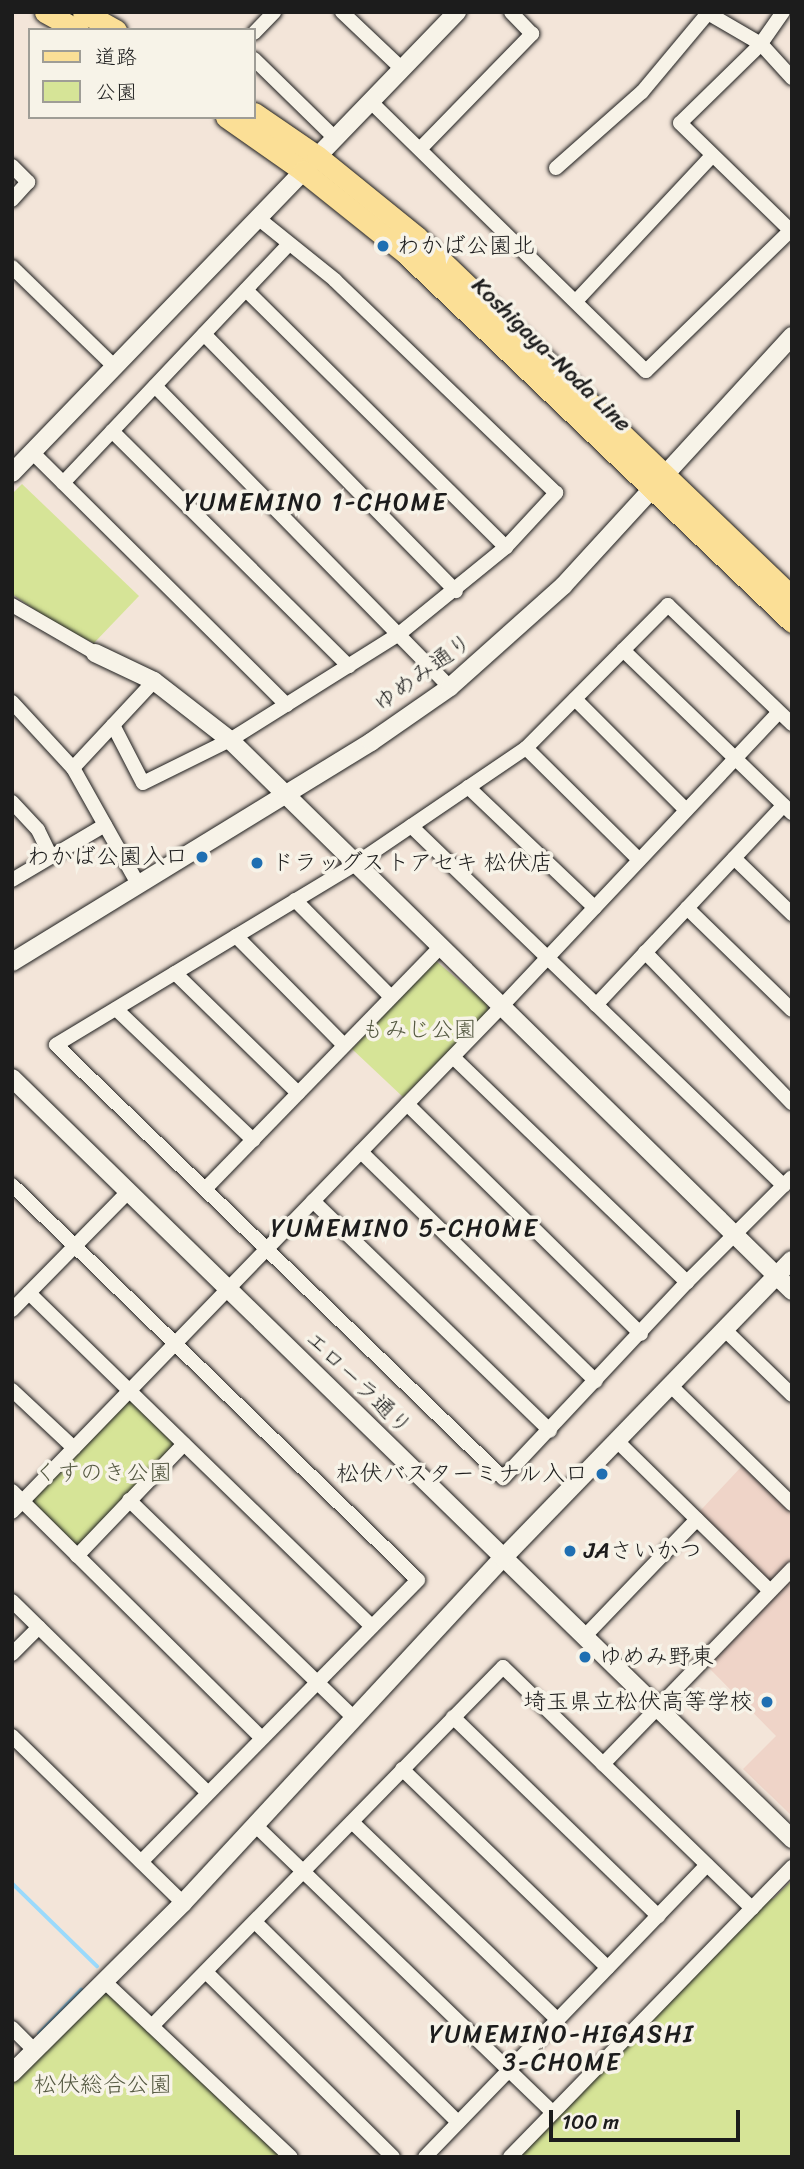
<!DOCTYPE html>
<meta charset="utf-8">
<style>
body{margin:0}
#map{position:relative;width:804px;height:2169px;overflow:hidden;background:#f3e5d9;font-family:Sriracha,"Klee One",sans-serif}
div>[style]{position:absolute}
.built>*{inset:0;background:#efd4c8}
.green>*{inset:0;background:#d6e497;transform-origin:0 0}
.stream>*{height:3.5px;margin:-1.75px;padding:0 1.75px;transform-origin:1.75px;border-radius:1.75px;background:#9adafc}
.roads{filter:drop-shadow(0 0 2px #1c1c1c) drop-shadow(0 0 2px #1c1c1c)}
.minor>*{height:14px;margin:-7px;padding:0 7px;transform-origin:7px;border-radius:7px;background:#f7f3e8}
.tertiary>*{height:18px;margin:-9px;padding:0 9px;transform-origin:9px;border-radius:9px;background:#f7f3e8}
.primary>*{height:21px;margin:-10.5px;padding:0 10.5px;transform-origin:10.5px;border-radius:10.5px;background:#fbdf96}
.dots>*{width:19px;height:19px;translate:-50% -50%;box-sizing:border-box;border:4px solid #f7f3e8;border-radius:50%}
span{translate:-50% -50%;white-space:nowrap;text-align:center;line-height:1.15;-webkit-text-stroke:7px #f7f3e8;paint-order:stroke}
.poi-label{font-size:23px;color:#1c1c1c}
.left{translate:0 -50%;text-align:left}
.right{translate:-100% -50%;text-align:right}
.street-label{font-size:23px;color:#1c1c1c}
.park-label{font-size:23px;color:#545841}
.neighbourhood-label{font-size:24px;color:#1c1c1c;letter-spacing:2px}
.frame{position:absolute;inset:0;border:14px solid #1c1c1c;pointer-events:none}
.legend{position:absolute;left:28px;top:28px;width:228px;height:91px;box-sizing:border-box;background:#f7f3e8;border:2px solid #9f9d96;margin:0;padding:9px 12px;list-style:none;font-size:21px;color:#1c1c1c}
.legend li{display:flex;align-items:center;gap:14px;height:35px}
.legend b{width:35px;border:2px solid #9f9d96}
.scale{position:absolute;left:549px;top:2110px;width:191px;height:32px;box-sizing:border-box;border:4px solid #1c1c1c;border-top:0;padding-left:9px;font-size:21px;line-height:24px;white-space:nowrap;color:#1c1c1c;-webkit-text-stroke:5px #f7f3e8;paint-order:stroke}
</style>
<div id="map">
<div class="built">
<div style="clip-path:polygon(742px 1466px,792px 1514px,792px 1562px,772px 1581px,768px 1582px,699px 1512px)"></div>
<div style="clip-path:polygon(792px 1579px,792px 1816px,743px 1769px,776px 1736px,708px 1667px)"></div>
</div>
<div class="green">
<div style="clip-path:polygon(22px 484px,139px 596px,94px 643px,60px 627px,12px 594px,12px 494px)"></div>
<div style="clip-path:polygon(436px 961px,487px 1004px,488px 1011px,403px 1097px,352px 1049px)"></div>
<div style="left:128px;top:1398px;width:66px;height:142px;rotate:44deg"></div>
<div style="clip-path:polygon(792px 1880px,792px 2157px,516px 2157px,769px 1897px,773px 1899px)"></div>
<div style="clip-path:polygon(105px 1986px,286px 2157px,12px 2157px,12px 2073px)"></div>
</div>
<div class="stream">
<div style="left:12px;top:1883px;width:119px;rotate:44.3deg"></div>
<div style="left:39px;top:2034px;width:61px;rotate:-46.3deg"></div>
</div>
<div class="roads">
<div class="minor">
<div style="left:342px;top:12px;width:83px;rotate:43.5deg"></div>
<div style="left:706px;top:12px;width:64px;rotate:30.2deg"></div>
<div style="left:761px;top:44px;width:46px;rotate:47.6deg"></div>
<div style="left:783px;top:12px;width:39px;rotate:125deg"></div>
<div style="left:761px;top:44px;width:113px;rotate:135.7deg"></div>
<div style="left:680px;top:123px;width:156px;rotate:44.2deg"></div>
<div style="left:254px;top:33px;width:29px;rotate:-46deg"></div>
<div style="left:254px;top:59px;width:113px;rotate:44.3deg"></div>
<div style="left:370px;top:101px;width:386px;rotate:44.4deg"></div>
<div style="left:646px;top:371px;width:204px;rotate:-44.2deg"></div>
<div style="left:420px;top:149px;width:161px;rotate:-45.8deg"></div>
<div style="left:532px;top:34px;width:30px;rotate:-134deg"></div>
<div style="left:12px;top:166px;width:23px;rotate:45deg"></div>
<div style="left:28px;top:182px;width:24px;rotate:132deg"></div>
<div style="left:556px;top:168px;width:115px;rotate:-41.5deg"></div>
<div style="left:642px;top:92px;width:103px;rotate:-50.1deg"></div>
<div style="left:12px;top:267px;width:144px;rotate:44.2deg"></div>
<div style="left:246px;top:290px;width:366px;rotate:44.7deg"></div>
<div style="left:577px;top:300px;width:196px;rotate:-46.9deg"></div>
<div style="left:204px;top:334px;width:360px;rotate:45.6deg"></div>
<div style="left:155px;top:386px;width:421px;rotate:45.6deg"></div>
<div style="left:112px;top:431px;width:334px;rotate:44.8deg"></div>
<div style="left:32px;top:452px;width:359px;rotate:44.8deg"></div>
<div style="left:63px;top:483px;width:329px;rotate:-46.6deg"></div>
<div style="left:12px;top:605px;width:96px;rotate:30deg"></div>
<div style="left:623px;top:650px;width:235px;rotate:44deg"></div>
<div style="left:575px;top:699px;width:157px;rotate:45deg"></div>
<div style="left:12px;top:702px;width:90px;rotate:47.3deg"></div>
<div style="left:73px;top:768px;width:133px;rotate:60.7deg"></div>
<div style="left:792px;top:724px;width:172px;rotate:-136.2deg"></div>
<div style="left:668px;top:605px;width:202px;rotate:134.8deg"></div>
<div style="left:526px;top:748px;width:208px;rotate:145.8deg"></div>
<div style="left:354px;top:865px;width:348px;rotate:148.9deg"></div>
<div style="left:56px;top:1045px;width:622px;rotate:44.09deg"></div>
<div style="left:503px;top:1478px;width:269px;rotate:-46.8deg"></div>
<div style="left:687px;top:1282px;width:148px;rotate:-45deg"></div>
<div style="left:113px;top:725px;width:65px;rotate:62.7deg"></div>
<div style="left:143px;top:783px;width:97px;rotate:-26.3deg"></div>
<div style="left:230px;top:740px;width:199px;rotate:-32.1deg"></div>
<div style="left:399px;top:634px;width:138px;rotate:-39.1deg"></div>
<div style="left:506px;top:547px;width:74px;rotate:-47.2deg"></div>
<div style="left:556px;top:493px;width:307px;rotate:-136.1deg"></div>
<div style="left:335px;top:280px;width:99px;rotate:-141.2deg"></div>
<div style="left:526px;top:748px;width:159px;rotate:44.7deg"></div>
<div style="left:73px;top:768px;width:119px;rotate:-47deg"></div>
<div style="left:468px;top:787px;width:175px;rotate:43.6deg"></div>
<div style="left:12px;top:802px;width:38px;rotate:47deg"></div>
<div style="left:38px;top:830px;width:30px;rotate:64deg"></div>
<div style="left:411px;top:826px;width:518px;rotate:43.98deg"></div>
<div style="left:734px;top:858px;width:81px;rotate:44deg"></div>
<div style="left:12px;top:880px;width:108px;rotate:-30.6deg"></div>
<div style="left:295px;top:900px;width:136px;rotate:45.3deg"></div>
<div style="left:687px;top:908px;width:146px;rotate:44.2deg"></div>
<div style="left:236px;top:936px;width:153px;rotate:45.3deg"></div>
<div style="left:645px;top:952px;width:211px;rotate:45.8deg"></div>
<div style="left:175px;top:973px;width:172px;rotate:44.3deg"></div>
<div style="left:596px;top:1005px;width:274px;rotate:-46.8deg"></div>
<div style="left:116px;top:1009px;width:190px;rotate:43.7deg"></div>
<div style="left:453px;top:1057px;width:325px;rotate:43.9deg"></div>
<div style="left:407px;top:1104px;width:328px;rotate:44.5deg"></div>
<div style="left:361px;top:1152px;width:328px;rotate:44.3deg"></div>
<div style="left:12px;top:1185px;width:566px;rotate:44.21deg"></div>
<div style="left:418px;top:1580px;width:395px;rotate:134.5deg"></div>
<div style="left:205px;top:1189px;width:336px;rotate:-45.8deg"></div>
<div style="left:313px;top:1201px;width:330px;rotate:44.1deg"></div>
<div style="left:29px;top:1293px;width:478px;rotate:44.2deg"></div>
<div style="left:12px;top:1310px;width:164px;rotate:-45.5deg"></div>
<div style="left:725px;top:1330px;width:93px;rotate:44.1deg"></div>
<div style="left:671px;top:1386px;width:169px;rotate:44.3deg"></div>
<div style="left:12px;top:1390px;width:85px;rotate:43.1deg"></div>
<div style="left:617px;top:1441px;width:214px;rotate:44.4deg"></div>
<div style="left:12px;top:1491px;width:351px;rotate:44.7deg"></div>
<div style="left:129px;top:1500px;width:313px;rotate:44.1deg"></div>
<div style="left:12px;top:1512px;width:703px;rotate:-45.92deg"></div>
<div style="left:501px;top:1007px;width:405px;rotate:-46.7deg"></div>
<div style="left:77px;top:1556px;width:155px;rotate:-46.3deg"></div>
<div style="left:12px;top:1601px;width:274px;rotate:44.4deg"></div>
<div style="left:584px;top:1637px;width:163px;rotate:-46.2deg"></div>
<div style="left:12px;top:1654px;width:38px;rotate:-45deg"></div>
<div style="left:453px;top:1717px;width:286px;rotate:44.1deg"></div>
<div style="left:12px;top:1736px;width:239px;rotate:44.3deg"></div>
<div style="left:603px;top:1764px;width:272px;rotate:-45.9deg"></div>
<div style="left:402px;top:1769px;width:286px;rotate:44deg"></div>
<div style="left:352px;top:1822px;width:286px;rotate:43.9deg"></div>
<div style="left:255px;top:1825px;width:414px;rotate:44deg"></div>
<div style="left:255px;top:1922px;width:285px;rotate:44.6deg"></div>
<div style="left:206px;top:1972px;width:263px;rotate:44.7deg"></div>
<div style="left:105px;top:1982px;width:255px;rotate:43.3deg"></div>
<div style="left:152px;top:2026px;width:502px;rotate:-45.65deg"></div>
<div style="left:503px;top:1667px;width:347px;rotate:44.1deg"></div>
<div style="left:12px;top:2028px;width:31px;rotate:45deg"></div>
<div style="left:425px;top:2157px;width:406px;rotate:-46deg"></div>
<div style="left:510px;top:2157px;width:405px;rotate:-45.8deg"></div>
</div>
<div class="tertiary">
<div style="left:12px;top:473px;width:641px;rotate:-46.01deg"></div>
<div style="left:95px;top:653px;width:65px;rotate:25.4deg"></div>
<div style="left:154px;top:681px;width:96px;rotate:37.8deg"></div>
<div style="left:230px;top:740px;width:787px;rotate:44.43deg"></div>
<div style="left:12px;top:962px;width:421px;rotate:-31.5deg"></div>
<div style="left:371px;top:742px;width:96px;rotate:-34.8deg"></div>
<div style="left:450px;top:687px;width:152px;rotate:-41.8deg"></div>
<div style="left:563px;top:586px;width:339px;rotate:-47.5deg"></div>
<div style="left:12px;top:1078px;width:1090px;rotate:44.29deg"></div>
<div style="left:12px;top:2073px;width:241px;rotate:-44.8deg"></div>
<div style="left:183px;top:1903px;width:471px;rotate:-47.2deg"></div>
<div style="left:503px;top:1558px;width:415px;rotate:-45.9deg"></div>
</div>
<div class="primary">
<div style="left:45px;top:12px;width:38px;rotate:29deg"></div>
<div style="left:83px;top:12px;width:38px;rotate:29deg"></div>
<div style="left:254px;top:113px;width:76px;rotate:34.3deg"></div>
<div style="left:317px;top:156px;width:129px;rotate:39deg"></div>
<div style="left:417px;top:237px;width:520px;rotate:43.83deg"></div>
<div style="left:226px;top:117px;width:94px;rotate:35deg"></div>
<div style="left:303px;top:171px;width:129px;rotate:38.7deg"></div>
<div style="left:404px;top:252px;width:536px;rotate:43.64deg"></div>
</div>
</div>
<div class="dots">
<div style="left:383px;top:246px;background:#1f6fb2"></div>
<div style="left:202px;top:857px;background:#1f6fb2"></div>
<div style="left:257px;top:863px;background:#1f6fb2"></div>
<div style="left:602px;top:1474px;background:#1f6fb2"></div>
<div style="left:570px;top:1551px;background:#1f6fb2"></div>
<div style="left:585px;top:1657px;background:#1f6fb2"></div>
<div style="left:767px;top:1702px;background:#1f6fb2"></div>
</div>
<div class="poi-label">
<span class="left" style="left:397px;top:246px">わかば公園北</span>
<span class="right" style="left:188px;top:857px">わかば公園入口</span>
<span class="left" style="left:271px;top:863px">ドラッグストアセキ 松伏店</span>
<span class="right" style="left:588px;top:1474px">松伏バスターミナル入口</span>
<span class="left" style="left:584px;top:1551px">JAさいかつ</span>
<span class="left" style="left:599px;top:1657px">ゆめみ野東</span>
<span class="right" style="left:753px;top:1702px">埼玉県立松伏高等学校</span>
</div>
<div class="street-label">
<span style="left:551px;top:355px;rotate:44deg">Koshigaya-Noda Line</span>
<span style="left:423px;top:673px;rotate:-36deg">ゆめみ通り</span>
<span style="left:358px;top:1383px;rotate:44deg">エローラ通り</span>
</div>
<div class="park-label">
<span style="left:419px;top:1030px">もみじ公園</span>
<span style="left:103px;top:1473px">くすのき公園</span>
<span style="left:103px;top:2085px">松伏総合公園</span>
</div>
<div class="neighbourhood-label">
<span style="left:316px;top:503px">YUMEMINO 1-CHOME</span>
<span style="left:405px;top:1229px">YUMEMINO 5-CHOME</span>
<span style="left:562px;top:2049px">YUMEMINO-HIGASHI<br>3-CHOME</span>
</div>
<div class="frame"></div>
<ul class="legend">
<li><b style="height:9px;background:#fbdf96"></b>道路</li>
<li><b style="height:19px;background:#d6e497"></b>公園</li>
</ul>
<div class="scale">100 m</div>
</div>
